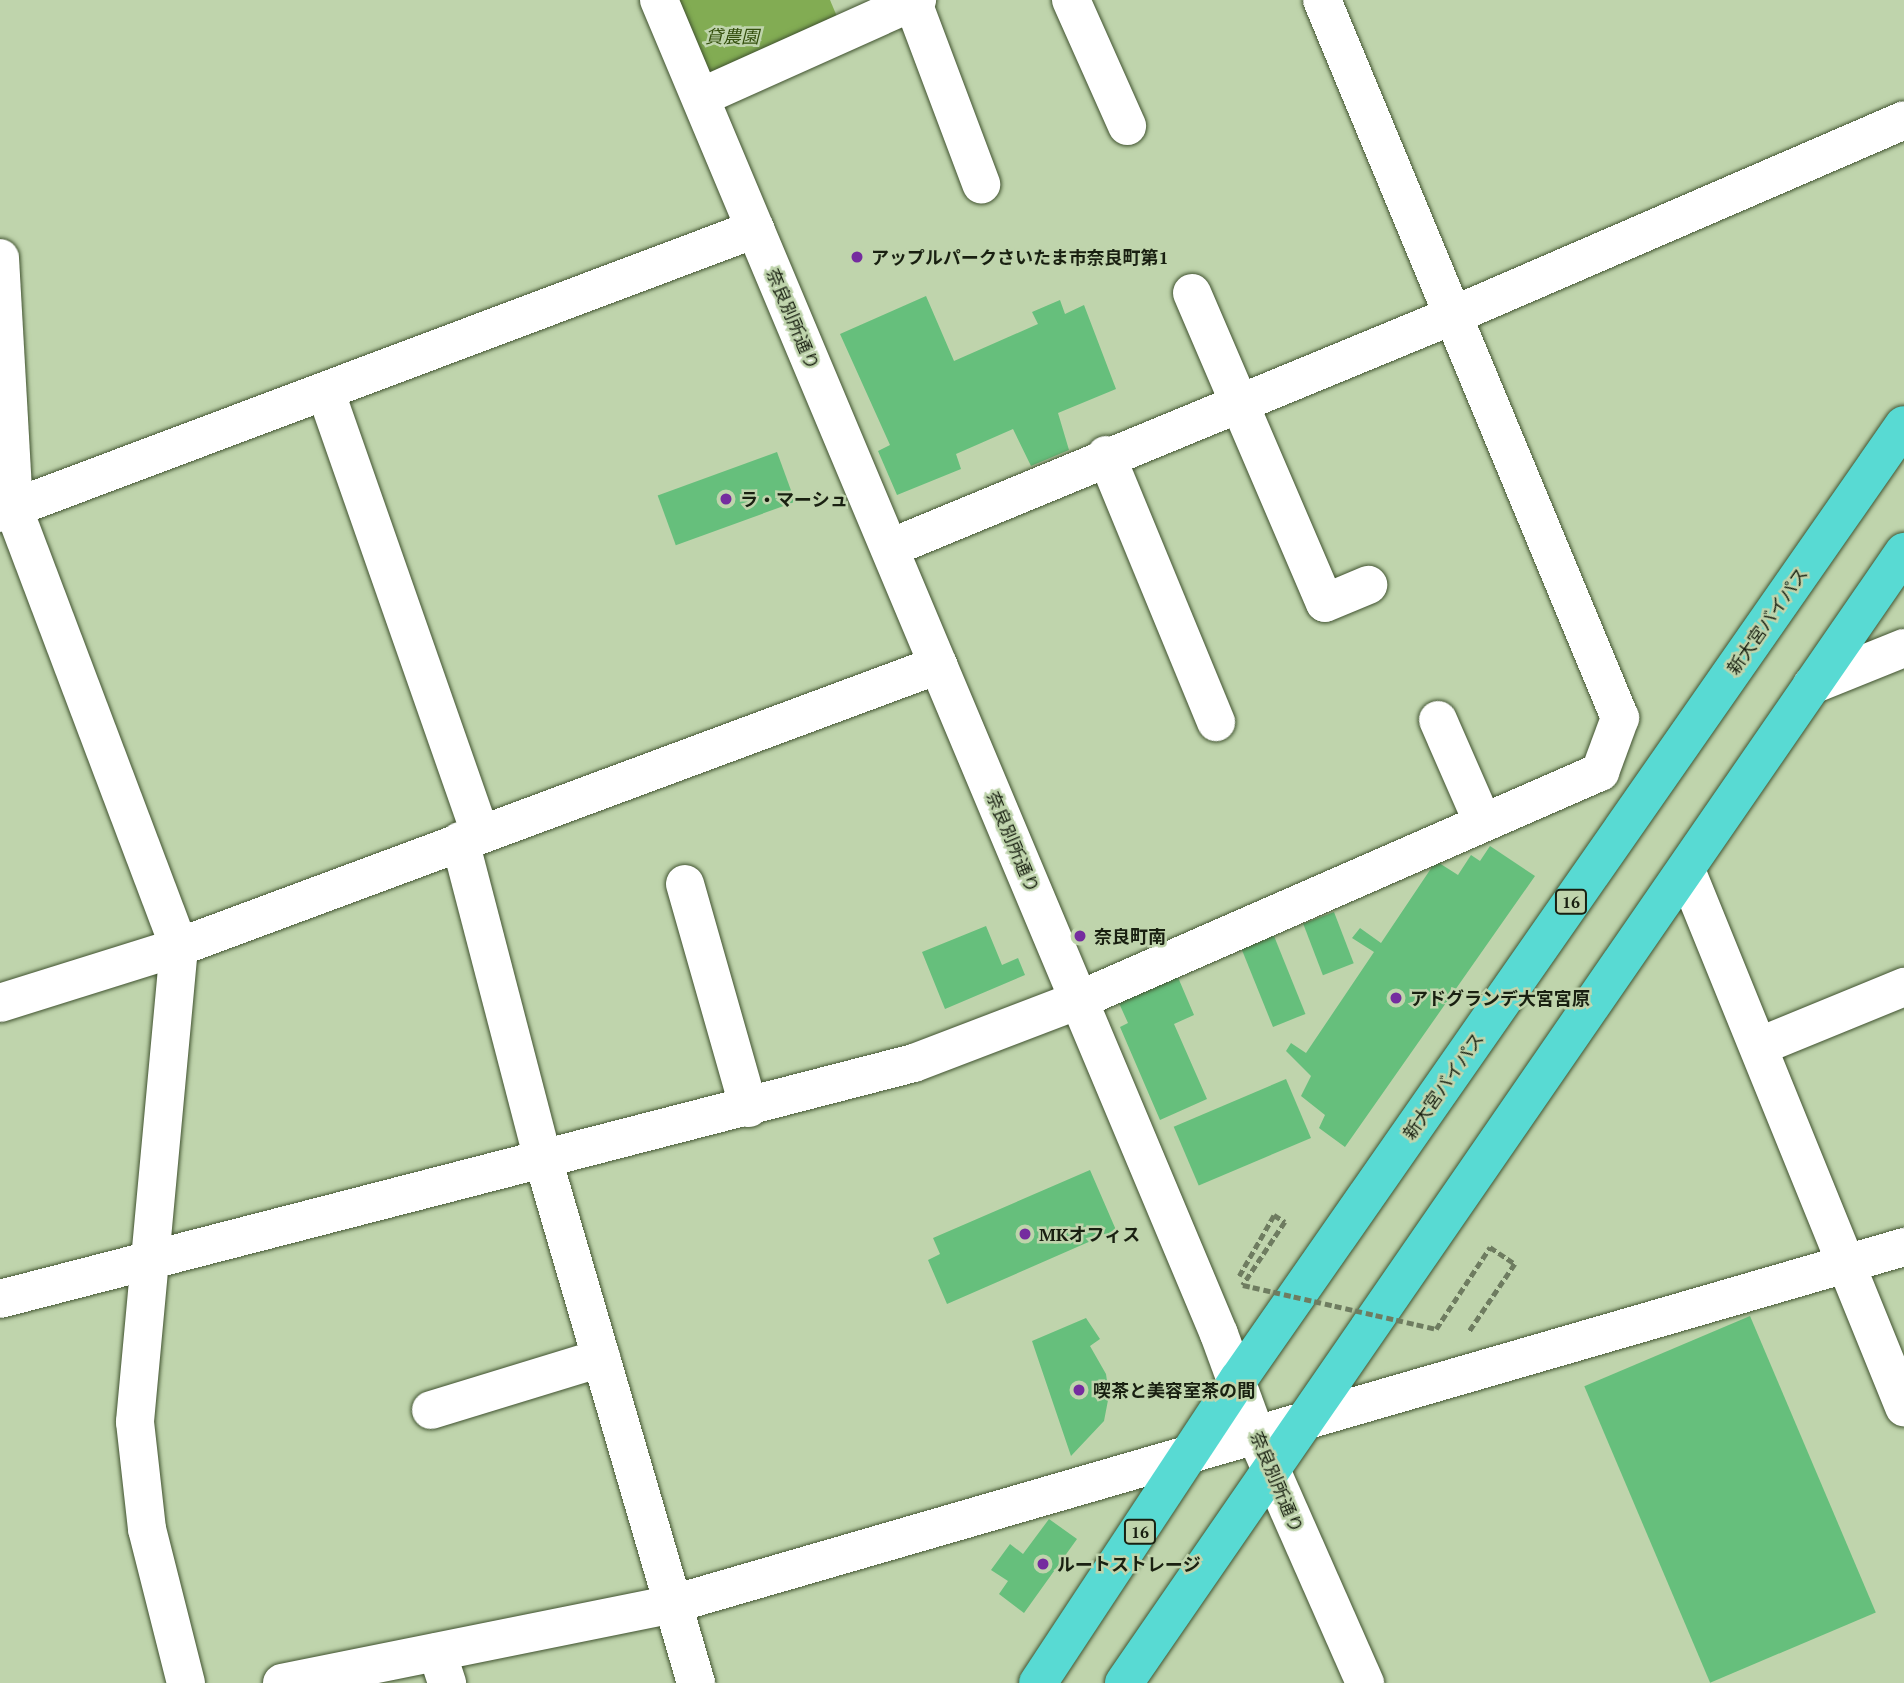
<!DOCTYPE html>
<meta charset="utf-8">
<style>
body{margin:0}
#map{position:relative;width:1904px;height:1683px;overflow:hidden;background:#bfd4ac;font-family:"PT Serif","Noto Sans JP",serif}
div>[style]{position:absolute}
.green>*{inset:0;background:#82ac53}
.building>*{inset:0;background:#66bf7c;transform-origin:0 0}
.path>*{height:4.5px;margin-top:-2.25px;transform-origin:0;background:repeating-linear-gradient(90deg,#6e7c60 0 7px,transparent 0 10.5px)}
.roads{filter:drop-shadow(0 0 2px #415330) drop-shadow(0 0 2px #415330)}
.minor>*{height:38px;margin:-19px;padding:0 19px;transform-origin:19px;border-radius:19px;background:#fff}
.highway>*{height:38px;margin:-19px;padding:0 19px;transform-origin:19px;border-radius:19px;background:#58dad3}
.path-bridge>*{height:4.5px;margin-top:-2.25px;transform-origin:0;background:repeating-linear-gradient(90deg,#6e7c60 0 7px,transparent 0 10.5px)}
.dots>*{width:19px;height:19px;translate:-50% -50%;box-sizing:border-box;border:4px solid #bfd4ac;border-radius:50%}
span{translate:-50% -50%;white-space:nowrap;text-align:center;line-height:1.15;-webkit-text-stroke:5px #bfd4ac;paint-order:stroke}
.shield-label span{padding:2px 5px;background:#bfd4ac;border:2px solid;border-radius:5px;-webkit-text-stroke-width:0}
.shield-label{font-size:16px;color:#192011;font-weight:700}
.park-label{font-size:18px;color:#344f0d;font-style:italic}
.poi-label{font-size:18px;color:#192011;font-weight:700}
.left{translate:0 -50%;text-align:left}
.street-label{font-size:18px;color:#192011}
</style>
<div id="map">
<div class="green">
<div style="clip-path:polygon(678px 0,830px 0,841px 26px,728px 77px,707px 71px)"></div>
</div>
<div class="building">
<div style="clip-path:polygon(926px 296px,954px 361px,1038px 324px,1032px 312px,1060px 300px,1065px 314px,1084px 305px,1116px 389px,1058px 413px,1069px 450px,1031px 466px,1013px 429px,956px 454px,961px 469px,897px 495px,878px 451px,890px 445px,840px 334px)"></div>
<div style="left:777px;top:452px;width:53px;height:127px;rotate:70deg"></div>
<div style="clip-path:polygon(1490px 846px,1535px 876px,1345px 1147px,1319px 1128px,1325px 1115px,1301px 1096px,1311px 1076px,1286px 1051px,1291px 1043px,1306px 1053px,1374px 952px,1352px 938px,1360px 928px,1381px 943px,1436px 861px,1458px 875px,1471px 855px,1480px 861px)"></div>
<div style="left:1334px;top:912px;width:55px;height:33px;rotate:69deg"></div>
<div style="clip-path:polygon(986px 926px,1002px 965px,1018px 958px,1025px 975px,945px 1009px,922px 952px)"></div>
<div style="left:1274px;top:936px;width:84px;height:35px;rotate:68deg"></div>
<div style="clip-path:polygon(1177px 975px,1194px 1015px,1174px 1024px,1207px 1099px,1160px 1120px,1120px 1027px,1128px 1023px,1118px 1001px)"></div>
<div style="left:1286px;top:1079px;width:64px;height:122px;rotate:67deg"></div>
<div style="clip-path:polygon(1090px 1170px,1116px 1230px,947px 1304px,928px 1260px,940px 1254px,933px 1238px)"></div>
<div style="left:1750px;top:1316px;width:322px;height:180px;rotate:67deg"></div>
<div style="clip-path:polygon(1086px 1318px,1100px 1339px,1090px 1346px,1106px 1374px,1109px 1395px,1104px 1421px,1071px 1456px,1032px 1341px)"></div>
<div style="clip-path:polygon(1049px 1519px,1077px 1539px,1024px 1613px,999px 1594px,1008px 1581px,991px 1570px,1010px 1544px,1023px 1554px)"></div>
</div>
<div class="path">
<div style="left:1239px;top:1276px;width:70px;rotate:-60.2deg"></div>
<div style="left:1274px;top:1215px;width:13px;rotate:32deg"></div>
<div style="left:1285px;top:1222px;width:76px;rotate:123.7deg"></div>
<div style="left:1436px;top:1329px;width:98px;rotate:-56.6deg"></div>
<div style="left:1490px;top:1247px;width:30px;rotate:34deg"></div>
<div style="left:1515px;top:1264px;width:82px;rotate:124.1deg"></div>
</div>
<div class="roads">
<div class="minor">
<div style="left:659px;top:0;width:1447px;rotate:67.23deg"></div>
<div style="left:1219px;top:1334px;width:111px;rotate:69.9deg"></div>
<div style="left:1257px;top:1438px;width:268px;rotate:66.2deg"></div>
<div style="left:912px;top:0;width:197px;rotate:69.4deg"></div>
<div style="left:1071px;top:0;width:138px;rotate:66deg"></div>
<div style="left:701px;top:97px;width:237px;rotate:-24.2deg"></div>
<div style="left:0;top:258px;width:252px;rotate:86.8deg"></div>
<div style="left:14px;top:510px;width:467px;rotate:69.3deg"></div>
<div style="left:179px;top:947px;width:477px;rotate:95.3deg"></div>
<div style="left:135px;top:1422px;width:108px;rotate:83.6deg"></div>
<div style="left:147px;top:1529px;width:159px;rotate:75.8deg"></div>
<div style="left:1192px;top:293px;width:337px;rotate:66.8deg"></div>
<div style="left:1325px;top:603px;width:47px;rotate:-22.7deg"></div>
<div style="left:326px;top:393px;width:465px;rotate:70.7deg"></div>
<div style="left:1106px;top:455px;width:289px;rotate:67.6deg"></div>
<div style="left:0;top:513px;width:807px;rotate:-20.61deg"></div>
<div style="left:890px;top:548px;width:610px;rotate:-22.45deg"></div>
<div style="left:1454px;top:315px;width:490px;rotate:-23.4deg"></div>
<div style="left:1812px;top:685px;width:99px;rotate:-21.9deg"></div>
<div style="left:1438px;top:720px;width:112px;rotate:66.4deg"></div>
<div style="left:460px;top:841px;width:329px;rotate:75.4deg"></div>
<div style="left:543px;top:1159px;width:546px;rotate:73.72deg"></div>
<div style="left:1686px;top:870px;width:580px;rotate:67.9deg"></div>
<div style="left:685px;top:884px;width:233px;rotate:74.1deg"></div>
<div style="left:0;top:1003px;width:188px;rotate:-17.4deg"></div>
<div style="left:179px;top:947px;width:810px;rotate:-20.38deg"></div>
<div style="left:1760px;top:1046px;width:156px;rotate:-22.3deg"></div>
<div style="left:0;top:1299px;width:944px;rotate:-14.48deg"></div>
<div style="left:914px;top:1063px;width:177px;rotate:-20.9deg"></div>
<div style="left:1079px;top:1000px;width:569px;rotate:-23.64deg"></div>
<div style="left:1600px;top:772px;width:58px;rotate:-69.7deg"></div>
<div style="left:1620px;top:718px;width:777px;rotate:-112.54deg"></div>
<div style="left:431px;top:1410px;width:178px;rotate:-17deg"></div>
<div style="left:437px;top:1652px;width:33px;rotate:72deg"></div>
<div style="left:282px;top:1683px;width:399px;rotate:-11.4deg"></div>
<div style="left:673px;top:1604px;width:1282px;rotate:-16.17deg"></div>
</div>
<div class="highway">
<div style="left:1038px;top:1683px;width:363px;rotate:-56.6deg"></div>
<div style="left:1238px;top:1380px;width:1164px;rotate:-55.11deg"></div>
<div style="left:1124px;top:1683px;width:1374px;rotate:-55.41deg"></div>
</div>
</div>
<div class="path-bridge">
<div style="left:1243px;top:1285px;width:198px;rotate:12.8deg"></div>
</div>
<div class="dots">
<div style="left:857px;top:257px;background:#752c9f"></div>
<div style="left:726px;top:499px;background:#752c9f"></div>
<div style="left:1080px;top:936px;background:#752c9f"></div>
<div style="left:1396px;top:998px;background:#752c9f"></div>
<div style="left:1025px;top:1234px;background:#752c9f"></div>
<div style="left:1079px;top:1390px;background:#752c9f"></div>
<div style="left:1043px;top:1564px;background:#752c9f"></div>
</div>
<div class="shield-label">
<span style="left:1571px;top:902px">16</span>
<span style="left:1140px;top:1532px">16</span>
</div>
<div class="park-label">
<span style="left:732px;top:36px">貸農園</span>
</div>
<div class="poi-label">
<span class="left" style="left:871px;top:257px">アップルパークさいたま市奈良町第1</span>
<span class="left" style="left:740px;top:499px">ラ・マーシュ</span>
<span class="left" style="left:1094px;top:936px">奈良町南</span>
<span class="left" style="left:1410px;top:998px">アドグランデ大宮宮原</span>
<span class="left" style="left:1039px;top:1234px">MKオフィス</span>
<span class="left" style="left:1093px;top:1390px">喫茶と美容室茶の間</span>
<span class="left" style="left:1057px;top:1564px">ルートストレージ</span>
</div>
<div class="street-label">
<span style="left:793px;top:319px;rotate:67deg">奈良別所通り</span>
<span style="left:1767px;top:621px;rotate:-55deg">新大宮バイパス</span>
<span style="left:1013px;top:842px;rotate:67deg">奈良別所通り</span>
<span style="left:1443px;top:1086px;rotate:-55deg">新大宮バイパス</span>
<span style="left:1277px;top:1482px;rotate:67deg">奈良別所通り</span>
</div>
</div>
